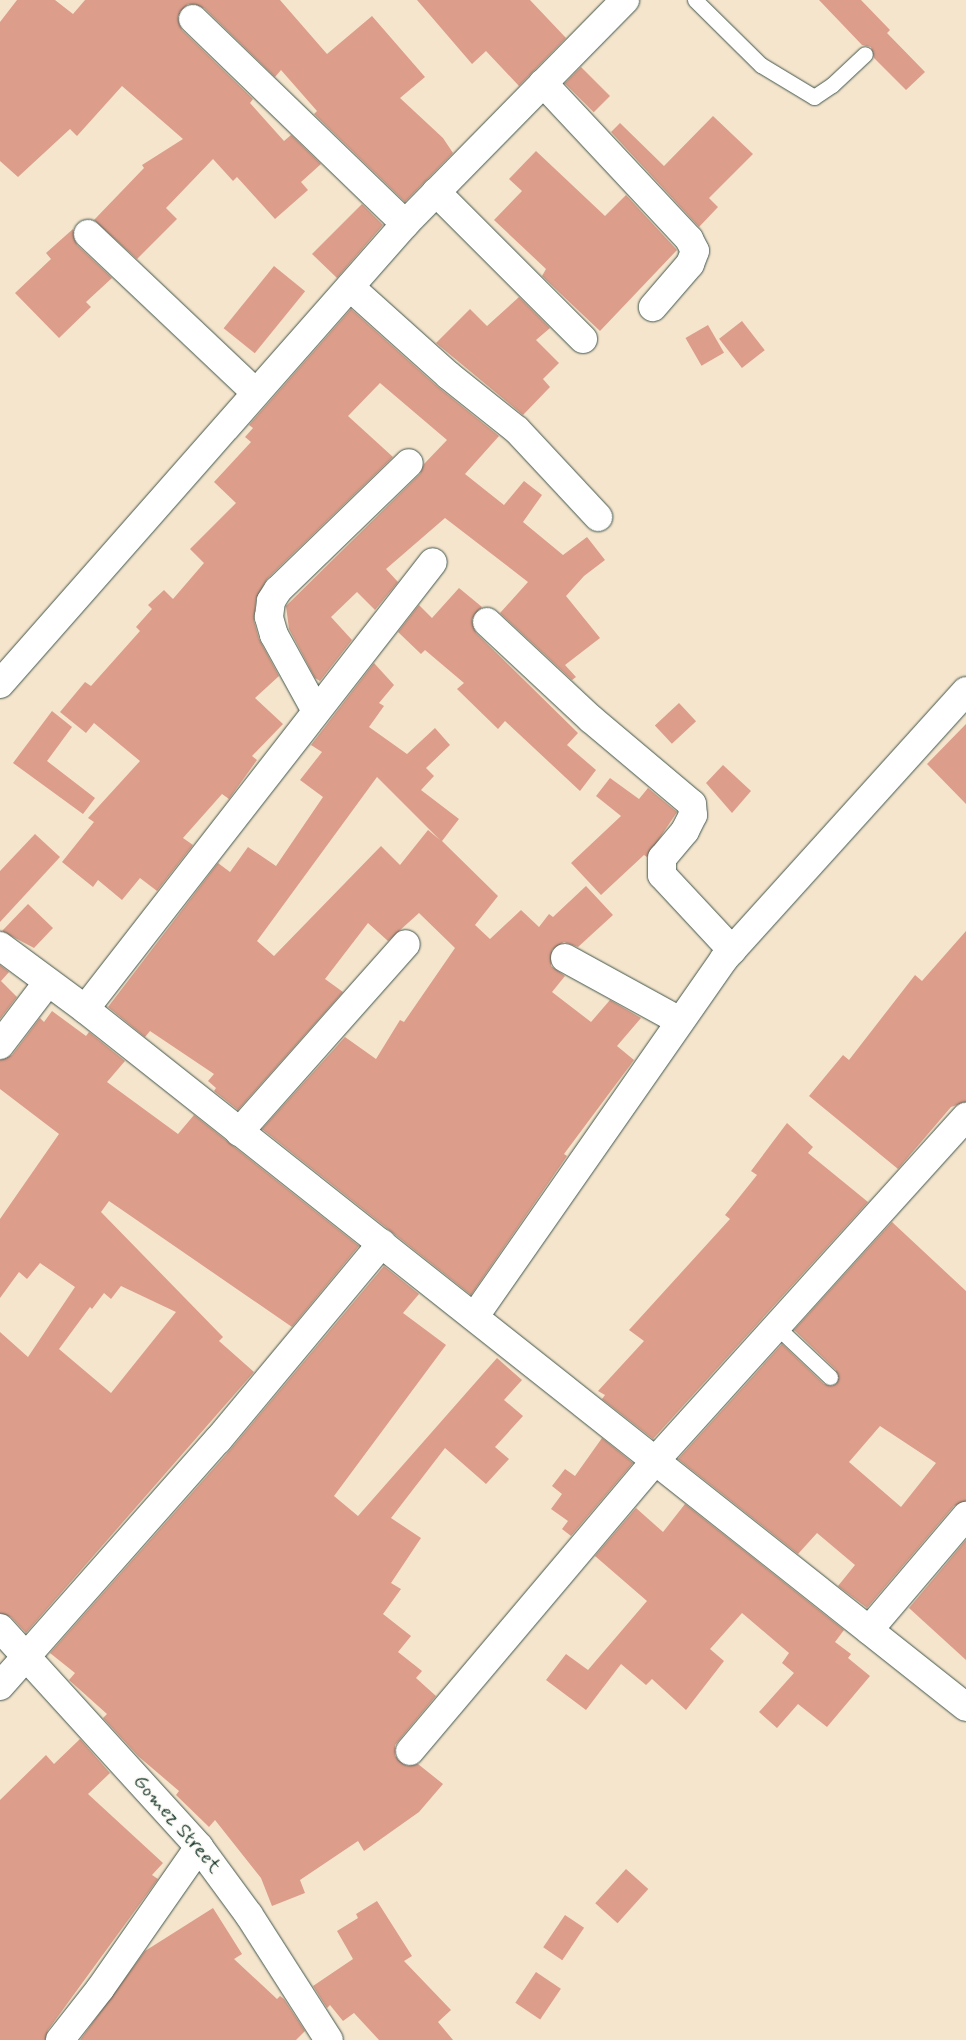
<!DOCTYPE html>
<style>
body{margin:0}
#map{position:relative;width:966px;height:2040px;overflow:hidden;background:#f6e5cd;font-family:Mynerve,sans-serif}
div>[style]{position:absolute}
.building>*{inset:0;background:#dc9d8a;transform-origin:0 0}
.roads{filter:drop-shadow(0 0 1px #3f564b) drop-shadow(0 0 1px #3f564b)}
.service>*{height:15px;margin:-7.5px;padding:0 7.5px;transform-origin:7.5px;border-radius:7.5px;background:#fff}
.minor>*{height:28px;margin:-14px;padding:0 14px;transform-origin:14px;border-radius:14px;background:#fff}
span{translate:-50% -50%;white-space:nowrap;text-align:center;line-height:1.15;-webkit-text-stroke:4px #fdfcf7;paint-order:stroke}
.street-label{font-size:20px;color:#1f3d34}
</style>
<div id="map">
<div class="building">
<div style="clip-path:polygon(17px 0,55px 0,73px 14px,85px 0,280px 0,327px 54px,372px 16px,425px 77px,400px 98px,443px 138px,453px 153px,405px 202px,314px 114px,317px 111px,281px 70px,275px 77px,204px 8px,188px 4px,178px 16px,182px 30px,253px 99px,250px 103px,284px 141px,291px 135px,321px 164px,301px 182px,308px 190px,275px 219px,237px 177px,233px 181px,213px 159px,166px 208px,177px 219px,137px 259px,94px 220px,144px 168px,142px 165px,183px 139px,122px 86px,77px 136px,70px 129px,18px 177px,0 161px,0 22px)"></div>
<div style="clip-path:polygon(417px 0,530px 0,566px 38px,519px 86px,486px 51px,472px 64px)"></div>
<div style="clip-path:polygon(819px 0,861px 0,890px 30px,887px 33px,925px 72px,906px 90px,874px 58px,871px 47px,862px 45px)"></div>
<div style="left:581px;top:67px;width:41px;height:23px;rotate:45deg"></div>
<div style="clip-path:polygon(713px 116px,753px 154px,709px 198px,718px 207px,699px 227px,611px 132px,620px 123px,664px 166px)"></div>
<div style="clip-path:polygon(536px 151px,605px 216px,626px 195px,677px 250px,600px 331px,542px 276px,546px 269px,494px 220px,522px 191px,509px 179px)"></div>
<div style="clip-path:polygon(362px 204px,383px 225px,337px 278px,312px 254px)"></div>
<div style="clip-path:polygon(73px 229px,77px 245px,112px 278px,86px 302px,91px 307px,59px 338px,15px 293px,51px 259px,46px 253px)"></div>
<div style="left:274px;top:266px;width:40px;height:80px;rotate:39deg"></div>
<div style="clip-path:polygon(519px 297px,550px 328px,536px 340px,559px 363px,543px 379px,550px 387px,523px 415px,436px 343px,470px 309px,487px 326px)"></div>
<div style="clip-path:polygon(351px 309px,438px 387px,499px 436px,465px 474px,504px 505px,524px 481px,542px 495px,523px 522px,563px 555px,587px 537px,605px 560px,584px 576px,566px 596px,600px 638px,565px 665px,576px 677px,572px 680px,500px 613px,528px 582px,445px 518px,386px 569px,398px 582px,375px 610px,357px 592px,331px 617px,352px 640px,320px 681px,315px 678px,289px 629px,286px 606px,420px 474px,424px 464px,447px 440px,380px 383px,348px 416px,393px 457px,267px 579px,256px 599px,254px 621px,259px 639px,279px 676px,255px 698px,283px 724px,252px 756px,257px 760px,229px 799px,222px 794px,183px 838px,193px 845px,157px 891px,140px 878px,122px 900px,98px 880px,93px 887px,62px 862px,94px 822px,88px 818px,140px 761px,94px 723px,86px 733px,60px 712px,85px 682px,91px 686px,140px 631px,136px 627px,152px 609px,148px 605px,164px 590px,173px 599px,204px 563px,190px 549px,236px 503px,214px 482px,251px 442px,245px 437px,253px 428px,249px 425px)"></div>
<div style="left:742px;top:321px;width:37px;height:29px;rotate:52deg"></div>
<div style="left:708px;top:325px;width:32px;height:26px;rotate:60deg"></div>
<div style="clip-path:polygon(459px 588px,482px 607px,472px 619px,476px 633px,578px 733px,567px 745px,596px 770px,580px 791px,505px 721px,498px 729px,457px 689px,464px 683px,425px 650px,421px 654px,398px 632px,419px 605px,432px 618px)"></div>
<div style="clip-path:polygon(evenodd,374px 663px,394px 685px,379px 703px,384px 706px,369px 727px,407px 754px,435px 728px,450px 745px,426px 768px,434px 776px,421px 790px,459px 819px,442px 841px,498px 896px,475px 925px,490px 939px,521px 910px,539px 927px,549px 914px,553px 917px,586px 886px,613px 915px,578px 947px,564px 942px,552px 950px,551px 966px,565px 976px,552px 992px,591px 1022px,610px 1000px,641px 1018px,617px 1046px,634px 1060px,564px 1154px,567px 1156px,471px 1295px,262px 1129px,345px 1037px,376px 1059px,400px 1020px,404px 1022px,455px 948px,419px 913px,388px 941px,368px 923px,325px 979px,343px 992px,238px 1110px,214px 1091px,216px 1088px,208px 1081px,214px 1074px,150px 1031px,145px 1037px,108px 1007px,218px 863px,230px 872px,248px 847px,276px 866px,323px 797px,300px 780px,322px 752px,311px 745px,374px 663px,377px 777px,440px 840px,428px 830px,400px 865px,381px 846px,274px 956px,257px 941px,377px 777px)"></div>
<div style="left:679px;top:703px;width:25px;height:33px;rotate:47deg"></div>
<div style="clip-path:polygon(52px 711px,72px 727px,47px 761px,95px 798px,83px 814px,13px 763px)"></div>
<div style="clip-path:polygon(966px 724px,966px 804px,927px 764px)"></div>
<div style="clip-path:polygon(723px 765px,751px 791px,732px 813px,706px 783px)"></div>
<div style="clip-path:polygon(610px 778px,639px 799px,648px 788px,677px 812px,647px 857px,644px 855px,601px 895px,571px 863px,621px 816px,596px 796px)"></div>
<div style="clip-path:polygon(35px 834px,60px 857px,0 922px,0 871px)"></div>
<div style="clip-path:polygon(28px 904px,53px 928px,34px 948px,2px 931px)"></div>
<div style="clip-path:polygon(966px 931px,966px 1102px,951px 1107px,898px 1169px,809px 1096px,843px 1055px,849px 1060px,915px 975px,922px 981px)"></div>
<div style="clip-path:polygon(0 965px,9px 972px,1px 981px,17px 997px,0 1019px)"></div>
<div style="clip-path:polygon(evenodd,52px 1011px,86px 1036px,89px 1032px,125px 1061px,107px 1082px,178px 1134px,194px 1115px,359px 1246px,292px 1327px,109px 1201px,101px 1212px,223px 1337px,219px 1341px,254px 1372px,26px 1633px,11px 1617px,0 1613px,0 1332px,28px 1357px,75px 1287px,40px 1263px,27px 1279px,19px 1272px,0 1298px,0 1219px,59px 1134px,0 1089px,0 1060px,12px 1055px,40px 1018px,44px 1022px,52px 1011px,121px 1286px,176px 1312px,111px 1393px,59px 1349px,90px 1307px,92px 1309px,104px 1293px,111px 1299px,121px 1286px)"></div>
<div style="clip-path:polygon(787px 1123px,813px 1147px,808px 1153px,868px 1202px,653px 1439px,602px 1399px,605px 1395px,598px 1391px,644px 1341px,629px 1330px,730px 1219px,725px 1215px,757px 1175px,751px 1171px)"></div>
<div style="clip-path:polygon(evenodd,892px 1222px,966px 1291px,966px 1501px,954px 1506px,867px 1608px,838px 1586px,855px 1565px,817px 1533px,798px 1554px,678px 1459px,782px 1344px,824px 1384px,832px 1386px,837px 1383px,836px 1370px,794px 1330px,892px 1222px,880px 1426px,936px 1463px,901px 1507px,849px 1462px,880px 1426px)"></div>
<div style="clip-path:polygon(384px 1266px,419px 1294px,403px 1313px,446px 1345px,334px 1496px,358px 1516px,497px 1358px,522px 1380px,504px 1400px,523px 1416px,495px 1447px,509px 1459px,486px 1484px,445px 1448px,391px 1518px,421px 1538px,391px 1583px,401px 1589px,383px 1614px,411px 1636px,398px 1652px,422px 1671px,416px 1678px,436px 1696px,395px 1745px,395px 1756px,407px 1766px,418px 1764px,443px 1784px,419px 1812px,364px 1851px,358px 1841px,300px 1880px,305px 1893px,272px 1906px,261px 1878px,215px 1820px,209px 1827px,176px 1795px,179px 1791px,138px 1756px,103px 1718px,107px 1714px,69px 1680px,75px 1673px,50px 1653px,230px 1450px)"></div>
<div style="clip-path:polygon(602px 1438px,633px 1463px,571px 1536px,562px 1529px,568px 1521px,551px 1509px,562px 1494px,552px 1486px,565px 1469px,575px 1476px)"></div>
<div style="clip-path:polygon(685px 1504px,844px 1630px,835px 1642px,851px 1654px,848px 1658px,870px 1676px,827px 1727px,798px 1704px,777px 1728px,759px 1712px,794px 1673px,782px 1663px,789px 1653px,742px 1613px,710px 1649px,724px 1661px,686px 1710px,652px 1679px,646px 1685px,621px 1664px,586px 1710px,546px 1680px,566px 1654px,588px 1670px,647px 1601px,595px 1556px,636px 1508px,663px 1532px)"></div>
<div style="clip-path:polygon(966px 1540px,966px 1660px,909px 1608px)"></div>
<div style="clip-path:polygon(80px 1739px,110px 1773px,88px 1794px,163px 1863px,152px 1875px,158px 1879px,48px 2030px,45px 2040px,0 2040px,0 1800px,46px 1755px,54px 1764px)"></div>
<div style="left:626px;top:1869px;width:30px;height:46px;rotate:42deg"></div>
<div style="clip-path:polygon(377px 1901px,412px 1956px,404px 1961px,451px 2010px,438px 2022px,453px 2040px,379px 2040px,354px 2013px,343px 2021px,330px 2005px,327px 2008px,313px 1986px,353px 1959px,337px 1931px,358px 1918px,356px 1914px)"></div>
<div style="clip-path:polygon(213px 1908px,242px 1954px,234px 1959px,277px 1999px,280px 1996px,284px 1999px,305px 2031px,296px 2040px,80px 2040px,145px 1951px)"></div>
<div style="left:565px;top:1915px;width:23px;height:39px;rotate:34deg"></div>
<div style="left:536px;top:1972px;width:30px;height:37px;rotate:34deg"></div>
</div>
<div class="roads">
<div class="service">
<div style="left:695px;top:0;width:93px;rotate:44.6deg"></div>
<div style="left:761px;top:65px;width:62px;rotate:31.1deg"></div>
<div style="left:814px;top:97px;width:22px;rotate:-34deg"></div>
<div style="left:832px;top:85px;width:45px;rotate:-43.2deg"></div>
<div style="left:777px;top:1327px;width:73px;rotate:43.3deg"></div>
</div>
<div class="minor">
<div style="left:193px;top:19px;width:295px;rotate:44deg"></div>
<div style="left:543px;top:83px;width:214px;rotate:46.9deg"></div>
<div style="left:689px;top:239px;width:13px;rotate:63deg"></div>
<div style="left:695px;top:251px;width:14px;rotate:111deg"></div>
<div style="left:690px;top:264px;width:57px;rotate:130.7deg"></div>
<div style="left:436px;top:192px;width:208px;rotate:45deg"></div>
<div style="left:88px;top:234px;width:231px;rotate:43.4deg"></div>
<div style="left:350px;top:287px;width:132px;rotate:41.9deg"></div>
<div style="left:448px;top:375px;width:88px;rotate:38.6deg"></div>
<div style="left:517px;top:430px;width:119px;rotate:47deg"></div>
<div style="left:487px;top:622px;width:142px;rotate:43deg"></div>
<div style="left:591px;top:719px;width:132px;rotate:40.1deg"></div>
<div style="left:692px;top:804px;width:11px;rotate:85deg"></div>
<div style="left:693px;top:815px;width:18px;rotate:117deg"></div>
<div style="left:685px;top:831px;width:35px;rotate:130deg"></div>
<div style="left:662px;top:858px;width:17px;rotate:90deg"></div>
<div style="left:662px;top:875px;width:103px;rotate:47deg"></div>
<div style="left:0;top:684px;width:613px;rotate:-48.64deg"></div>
<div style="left:405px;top:224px;width:314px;rotate:-45.5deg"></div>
<div style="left:316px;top:711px;width:87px;rotate:-118.9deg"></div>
<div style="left:274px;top:635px;width:19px;rotate:-106deg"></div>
<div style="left:269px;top:617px;width:16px;rotate:-83deg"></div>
<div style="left:271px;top:601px;width:13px;rotate:-58deg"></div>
<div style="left:278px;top:590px;width:182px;rotate:-44.1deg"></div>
<div style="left:0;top:946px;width:106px;rotate:36.5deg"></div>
<div style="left:85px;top:1009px;width:1124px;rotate:38.39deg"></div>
<div style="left:565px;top:958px;width:131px;rotate:28.7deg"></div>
<div style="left:85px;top:1009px;width:566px;rotate:-52.1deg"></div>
<div style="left:0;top:1045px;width:79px;rotate:-52.7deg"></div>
<div style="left:239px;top:1132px;width:251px;rotate:-48.4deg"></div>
<div style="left:475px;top:1316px;width:435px;rotate:-55.1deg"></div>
<div style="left:724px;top:959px;width:361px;rotate:-47.9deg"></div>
<div style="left:0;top:1628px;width:296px;rotate:47.7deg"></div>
<div style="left:199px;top:1847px;width:84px;rotate:53.7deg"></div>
<div style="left:249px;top:1915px;width:148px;rotate:57.4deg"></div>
<div style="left:869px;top:1630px;width:150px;rotate:-49.6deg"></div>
<div style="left:0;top:1686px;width:329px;rotate:-48.5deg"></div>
<div style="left:218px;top:1440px;width:256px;rotate:-50.2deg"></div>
<div style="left:410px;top:1751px;width:380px;rotate:-49.8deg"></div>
<div style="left:655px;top:1461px;width:464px;rotate:-47.9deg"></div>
<div style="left:60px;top:2040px;width:65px;rotate:-51.9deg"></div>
<div style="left:100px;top:1989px;width:173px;rotate:-55.1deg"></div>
</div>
</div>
<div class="street-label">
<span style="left:177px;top:1824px;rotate:49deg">Gomez Street</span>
</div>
</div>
